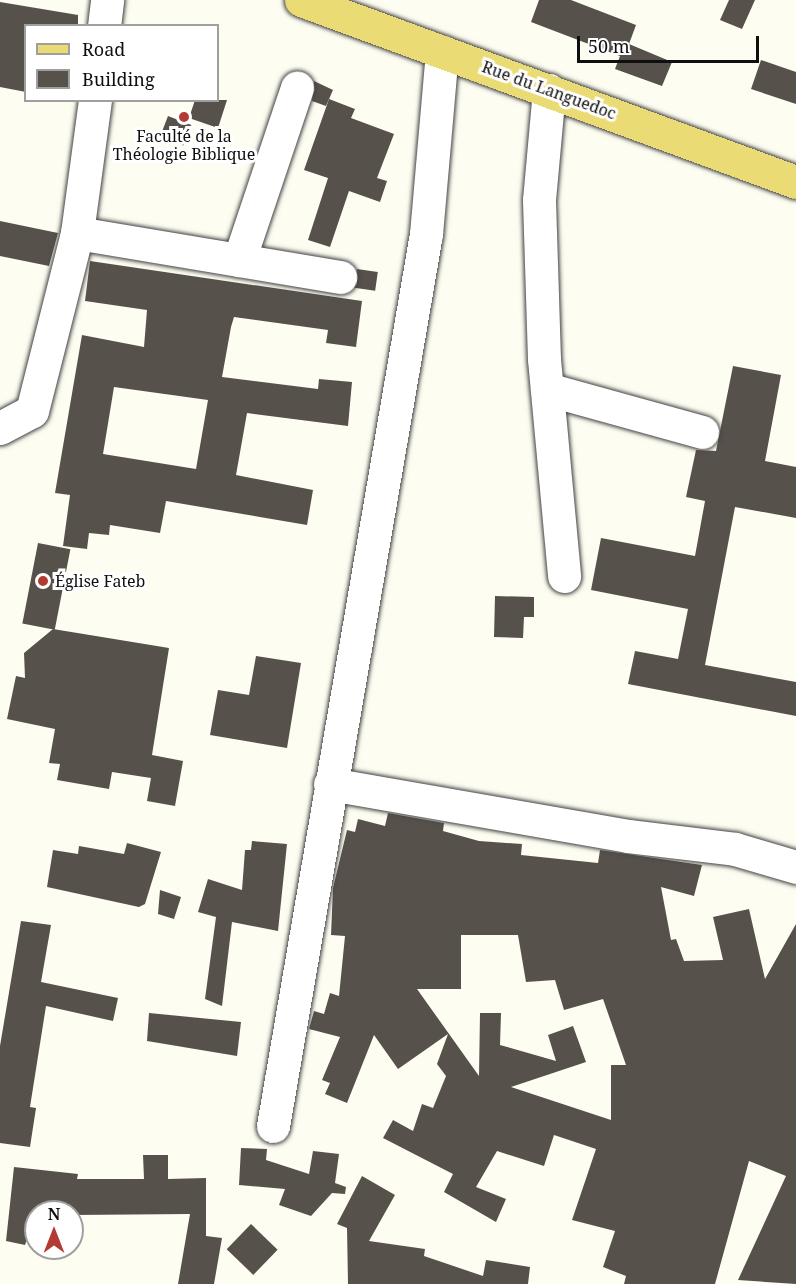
<!DOCTYPE html>
<meta charset="utf-8">
<style>
body{margin:0}
#map{position:relative;width:796px;height:1284px;overflow:hidden;background:#fefdf2;font-family:"Noto Serif",serif}
div>[style]{position:absolute}
.building>*{inset:0;background:#57514c;transform-origin:0 0}
.roads{filter:drop-shadow(0 0 2px #424242) drop-shadow(0 0 2px #424242)}
.minor>*{height:33px;margin:-16.5px;padding:0 16.5px;transform-origin:16.5px;border-radius:16.5px;background:#fff}
.major>*{height:33px;margin:-16.5px;padding:0 16.5px;transform-origin:16.5px;border-radius:16.5px;background:#ebdb75}
.dots>*{width:16px;height:16px;translate:-50% -50%;box-sizing:border-box;border:3px solid #fff;border-radius:50%}
span{translate:-50% -50%;white-space:nowrap;text-align:center;line-height:1.15;-webkit-text-stroke:6px #fff;paint-order:stroke}
.street-label{font-size:16px;color:#0f0f0f}
.poi-label{font-size:16px;color:#0f0f0f}
.left{translate:0 -50%;text-align:left}
.legend{position:absolute;left:24px;top:24px;width:195px;height:78px;box-sizing:border-box;background:#fff;border:2px solid #9f9f9f;margin:0;padding:8px 10px;list-style:none;font-size:18px;color:#0f0f0f}
.legend li{display:flex;align-items:center;gap:12px;height:30px}
.legend b{width:30px;border:2px solid #9f9f9f}
.north{position:absolute;left:24px;top:1200px;width:60px;height:60px;box-sizing:border-box;background:#fff;border:2px solid #9f9f9f;border-radius:50%;rotate:0deg;font-size:16px;font-weight:700;line-height:24px;text-align:center;color:#0f0f0f}
.north::after{content:'';display:block;margin:auto;width:21px;height:27px;background:#b23c34;clip-path:polygon(50% 0,100% 100%,50% 72%,0 100%)}
.scale{position:absolute;left:577px;top:36px;width:182px;height:27px;box-sizing:border-box;border:3px solid #0f0f0f;border-top:0;padding-left:8px;font-size:18px;line-height:21px;white-space:nowrap;color:#0f0f0f;-webkit-text-stroke:4px #fff;paint-order:stroke}
</style>
<div id="map">
<div class="building">
<div style="clip-path:polygon(539px 0,571px 0,636px 25px,629px 44px,672px 62px,662px 86px,615px 69px,620px 56px,531px 22px)"></div>
<div style="clip-path:polygon(729px 0,755px 0,742px 29px,720px 20px)"></div>
<div style="clip-path:polygon(0 2px,78px 15px,78px 26px,26px 26px,26px 92px,0 87px)"></div>
<div style="clip-path:polygon(761px 60px,796px 72px,796px 104px,751px 89px)"></div>
<div style="clip-path:polygon(314px 81px,333px 90px,326px 106px,312px 101px)"></div>
<div style="clip-path:polygon(329px 99px,355px 109px,351px 118px,394px 134px,377px 178px,387px 181px,380px 202px,349px 191px,330px 247px,308px 240px,328px 178px,304px 170px)"></div>
<div style="clip-path:polygon(195px 100px,227px 100px,218px 128px,189px 118px)"></div>
<div style="left:168px;top:116px;width:25px;height:22px;rotate:21deg"></div>
<div style="clip-path:polygon(0 221px,58px 233px,49px 266px,0 256px)"></div>
<div style="clip-path:polygon(evenodd,90px 261px,362px 301px,356px 347px,326px 343px,328px 330px,234px 317px,231px 327px,222px 377px,318px 389px,319px 379px,352px 382px,348px 426px,247px 413px,236px 475px,313px 490px,307px 525px,166px 501px,160px 533px,110px 525px,109px 535px,89px 533px,87px 549px,63px 546px,70px 495px,55px 493px,82px 335px,144px 347px,147px 310px,85px 301px,90px 261px,114px 387px,208px 400px,196px 469px,103px 454px,114px 387px)"></div>
<div style="left:357px;top:269px;width:21px;height:19px;rotate:8deg"></div>
<div style="clip-path:polygon(733px 366px,781px 375px,765px 461px,796px 467px,796px 518px,735px 507px,705px 665px,796px 682px,796px 716px,628px 684px,635px 651px,678px 659px,688px 609px,591px 590px,601px 538px,695px 556px,705px 501px,686px 497px,696px 450px,716px 451px)"></div>
<div style="left:38px;top:543px;width:33px;height:82px;rotate:11deg"></div>
<div style="clip-path:polygon(495px 596px,534px 597px,534px 617px,524px 617px,523px 638px,494px 637px)"></div>
<div style="clip-path:polygon(53px 629px,169px 648px,152px 755px,183px 761px,175px 806px,147px 801px,151px 778px,112px 772px,109px 789px,57px 780px,60px 764px,49px 763px,55px 729px,7px 719px,16px 676px,25px 678px,24px 653px)"></div>
<div style="clip-path:polygon(256px 656px,301px 663px,287px 748px,210px 735px,218px 690px,249px 695px)"></div>
<div style="clip-path:polygon(evenodd,388px 813px,444px 823px,443px 831px,479px 841px,522px 844px,521px 855px,598px 863px,600px 850px,702px 865px,694px 896px,661px 887px,671px 940px,676px 939px,684px 961px,723px 960px,713px 917px,749px 909px,765px 979px,796px 924px,796px 1284px,738px 1280px,786px 1176px,749px 1161px,715px 1284px,624px 1284px,626px 1276px,603px 1267px,615px 1231px,572px 1220px,596px 1149px,554px 1135px,544px 1166px,497px 1151px,476px 1187px,506px 1199px,496px 1222px,444px 1192px,453px 1174px,383px 1138px,393px 1120px,413px 1131px,422px 1104px,433px 1108px,446px 1076px,437px 1064px,448px 1034px,398px 1069px,374px 1035px,347px 1103px,325px 1094px,330px 1083px,322px 1080px,340px 1037px,309px 1029px,314px 1011px,324px 1014px,330px 993px,339px 996px,345px 936px,331px 935px,333px 888px,347px 830px,355px 832px,358px 819px,385px 826px,388px 813px,461px 935px,518px 935px,526px 982px,555px 980px,564px 1010px,603px 999px,626px 1065px,611px 1065px,611px 1120px,511px 1087px,586px 1062px,573px 1026px,548px 1035px,556px 1061px,500px 1045px,501px 1013px,480px 1013px,479px 1076px,417px 989px,461px 989px,461px 935px)"></div>
<div style="clip-path:polygon(252px 841px,287px 844px,278px 931px,232px 922px,222px 1006px,205px 999px,216px 917px,198px 912px,208px 879px,242px 890px,245px 850px,251px 850px)"></div>
<div style="clip-path:polygon(127px 843px,161px 852px,145px 904px,139px 907px,47px 887px,53px 850px,78px 854px,79px 846px,124px 854px)"></div>
<div style="clip-path:polygon(160px 890px,181px 897px,174px 919px,158px 914px)"></div>
<div style="clip-path:polygon(21px 921px,51px 925px,41px 982px,118px 998px,113px 1021px,46px 1006px,30px 1107px,36px 1108px,30px 1147px,0 1143px,0 1046px)"></div>
<div style="clip-path:polygon(149px 1013px,241px 1022px,237px 1056px,147px 1041px)"></div>
<div style="clip-path:polygon(241px 1148px,267px 1149px,266px 1160px,309px 1174px,313px 1151px,339px 1154px,335px 1183px,346px 1187px,345px 1194px,332px 1193px,311px 1216px,279px 1205px,285px 1189px,239px 1185px)"></div>
<div style="clip-path:polygon(143px 1155px,168px 1155px,168px 1179px,206px 1178px,206px 1236px,222px 1238px,214px 1284px,178px 1284px,190px 1214px,73px 1215px,72px 1221px,72px 1212px,36px 1212px,25px 1245px,6px 1241px,14px 1167px,78px 1174px,77px 1179px,144px 1179px)"></div>
<div style="clip-path:polygon(362px 1176px,395px 1195px,369px 1241px,425px 1249px,424px 1256px,483px 1276px,486px 1260px,530px 1267px,528px 1284px,348px 1284px,347px 1228px,337px 1224px)"></div>
<div style="left:251px;top:1224px;width:37px;height:35px;rotate:44deg"></div>
</div>
<div class="roads">
<div class="minor">
<div style="left:104px;top:26px;width:26px;rotate:-83deg"></div>
<div style="left:549px;top:90px;width:110px;rotate:95.2deg"></div>
<div style="left:539px;top:200px;width:159px;rotate:88.2deg"></div>
<div style="left:544px;top:359px;width:218px;rotate:84.7deg"></div>
<div style="left:77px;top:233px;width:267px;rotate:9.5deg"></div>
<div style="left:239px;top:260px;width:182px;rotate:-71.4deg"></div>
<div style="left:547px;top:389px;width:161px;rotate:15.5deg"></div>
<div style="left:0;top:428px;width:36px;rotate:-28deg"></div>
<div style="left:32px;top:411px;width:184px;rotate:-75.8deg"></div>
<div style="left:77px;top:233px;width:134px;rotate:-82.3deg"></div>
<div style="left:330px;top:784px;width:303px;rotate:9.9deg"></div>
<div style="left:628px;top:836px;width:108px;rotate:6.9deg"></div>
<div style="left:735px;top:849px;width:64px;rotate:16.4deg"></div>
<div style="left:273px;top:1126px;width:905px;rotate:-80.27deg"></div>
<div style="left:426px;top:234px;width:183px;rotate:-85deg"></div>
</div>
<div class="major">
<div style="left:301px;top:0;width:527px;rotate:20.19deg"></div>
</div>
</div>
<div class="dots">
<div style="left:184px;top:117px;background:#b23c34"></div>
<div style="left:43px;top:581px;background:#b23c34"></div>
</div>
<div class="street-label">
<span style="left:549px;top:90px;rotate:20deg">Rue du Languedoc</span>
</div>
<div class="poi-label">
<span style="left:184px;top:145px">Faculté de la<br>Théologie Biblique</span>
<span class="left" style="left:55px;top:581px">Église Fateb</span>
</div>
<ul class="legend">
<li><b style="height:8px;background:#ebdb75"></b>Road</li>
<li><b style="height:16px;background:#57514c"></b>Building</li>
</ul>
<div class="north">N</div>
<div class="scale">50 m</div>
</div>
